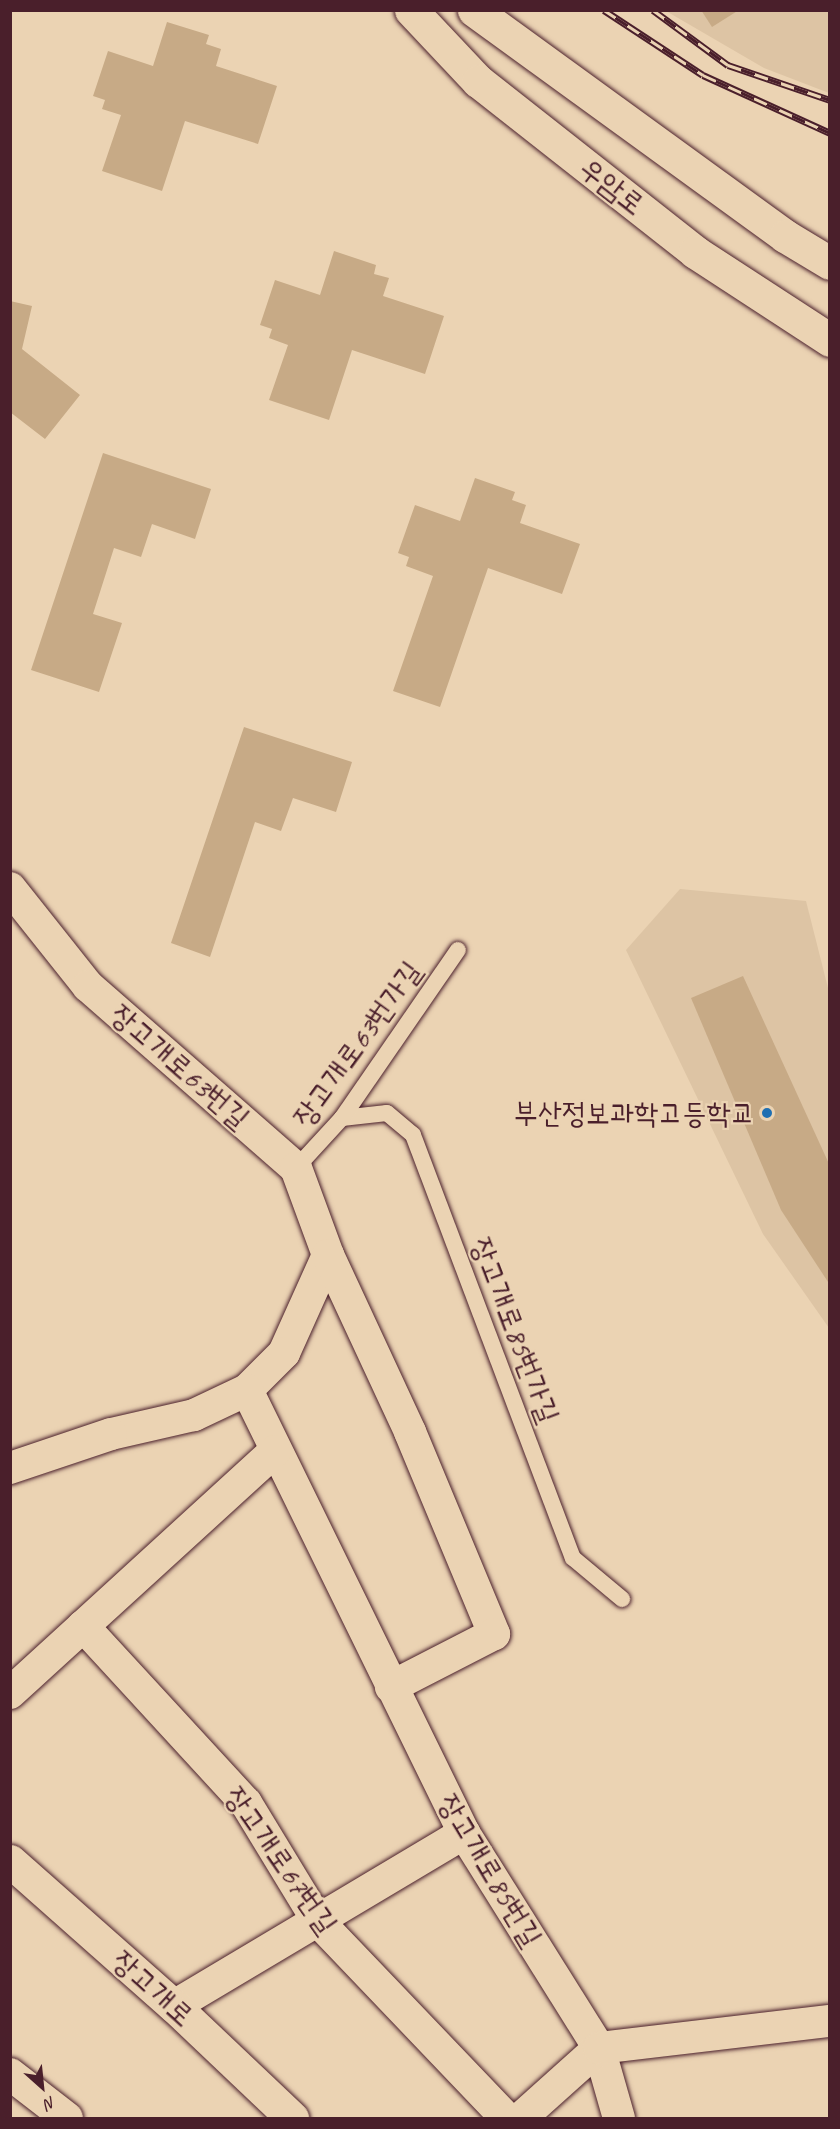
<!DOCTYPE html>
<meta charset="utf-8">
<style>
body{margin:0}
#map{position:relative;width:840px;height:2129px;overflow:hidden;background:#ebd3b3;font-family:Caveat,"Poor Story",sans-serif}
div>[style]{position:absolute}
.built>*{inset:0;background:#ddc4a4}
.building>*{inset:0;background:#c7aa86}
.roads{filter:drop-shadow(0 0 2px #4a1f2b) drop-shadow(0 0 2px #4a1f2b)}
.lane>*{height:16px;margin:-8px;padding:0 8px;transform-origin:8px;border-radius:8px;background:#ebd3b3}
.street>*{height:32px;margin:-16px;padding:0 16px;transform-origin:16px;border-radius:16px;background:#ebd3b3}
.secondary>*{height:33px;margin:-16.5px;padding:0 16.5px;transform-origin:16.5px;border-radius:16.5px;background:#ebd3b3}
.rail>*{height:7px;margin-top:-3.5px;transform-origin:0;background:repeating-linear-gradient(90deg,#ebd3b3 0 14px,#4a1f2b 0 28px);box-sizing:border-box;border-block:2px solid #4a1f2b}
.dots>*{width:16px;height:16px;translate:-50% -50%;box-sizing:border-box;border:3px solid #ebd3b3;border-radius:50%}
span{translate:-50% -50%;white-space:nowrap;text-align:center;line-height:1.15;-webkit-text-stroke:4.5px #ebd3b3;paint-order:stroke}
.street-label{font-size:30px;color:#4a1f2b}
.poi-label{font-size:30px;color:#4a1f2b}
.right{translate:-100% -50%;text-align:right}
.frame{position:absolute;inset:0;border:12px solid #4a1f2b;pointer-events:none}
.north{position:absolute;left:12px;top:2057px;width:60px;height:60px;-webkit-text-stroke:4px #ebd3b3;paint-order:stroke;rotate:153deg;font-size:16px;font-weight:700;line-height:24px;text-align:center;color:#4a1f2b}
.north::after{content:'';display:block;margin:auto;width:21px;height:27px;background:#4a1f2b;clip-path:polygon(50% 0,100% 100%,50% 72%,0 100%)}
</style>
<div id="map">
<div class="built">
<div style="clip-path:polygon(666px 11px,829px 11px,829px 93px,764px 68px)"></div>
<div style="clip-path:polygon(680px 889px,806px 901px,829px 992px,829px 1328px,763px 1234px,626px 950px)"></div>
</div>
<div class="building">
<div style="clip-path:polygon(701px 10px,739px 10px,712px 27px)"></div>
<div style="clip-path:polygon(167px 22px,209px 35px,206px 44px,221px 49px,216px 66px,277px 86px,258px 144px,185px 121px,162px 191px,102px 171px,121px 115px,102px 109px,105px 100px,93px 96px,108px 51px,153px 66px)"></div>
<div style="clip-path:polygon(334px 251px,376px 265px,374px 274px,389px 278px,383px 296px,444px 316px,425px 374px,352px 350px,329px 420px,269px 400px,288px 345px,269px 338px,272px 329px,260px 325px,275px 280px,320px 295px)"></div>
<div style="clip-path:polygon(10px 301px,32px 306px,22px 349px,80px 395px,45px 439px,10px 412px)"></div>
<div style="clip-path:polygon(103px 453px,211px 489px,195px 539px,152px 524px,141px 557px,114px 548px,93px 614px,122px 623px,99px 692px,31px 670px)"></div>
<div style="clip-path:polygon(475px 478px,515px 492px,512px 500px,526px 505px,520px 523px,580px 544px,562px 594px,488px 568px,440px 707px,393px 691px,433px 576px,406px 566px,409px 557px,398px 553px,415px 505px,460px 521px)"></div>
<div style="clip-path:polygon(244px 727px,352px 762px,336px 812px,293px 798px,281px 831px,255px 822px,210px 957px,171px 943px)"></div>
<div style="clip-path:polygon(743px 976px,830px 1166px,830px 1285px,781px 1210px,691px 998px)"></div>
</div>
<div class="roads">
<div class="lane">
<div style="left:342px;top:1118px;width:45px;rotate:-6.3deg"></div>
<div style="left:387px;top:1113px;width:34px;rotate:40deg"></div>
<div style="left:413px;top:1135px;width:452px;rotate:69.3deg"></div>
<div style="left:573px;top:1558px;width:64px;rotate:39.9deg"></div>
<div style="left:296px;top:1168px;width:68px;rotate:-47.4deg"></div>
<div style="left:342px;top:1118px;width:204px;rotate:-55.4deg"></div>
</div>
<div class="street">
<div style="left:10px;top:888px;width:125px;rotate:51.5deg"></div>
<div style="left:88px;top:986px;width:276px;rotate:41.2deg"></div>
<div style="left:296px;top:1168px;width:93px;rotate:69.8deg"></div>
<div style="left:328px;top:1255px;width:107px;rotate:114.2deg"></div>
<div style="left:284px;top:1353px;width:52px;rotate:135deg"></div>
<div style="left:247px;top:1390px;width:59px;rotate:154.7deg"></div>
<div style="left:194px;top:1415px;width:85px;rotate:167.1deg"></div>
<div style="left:111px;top:1434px;width:107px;rotate:161.4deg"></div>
<div style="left:328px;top:1255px;width:195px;rotate:65.1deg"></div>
<div style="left:410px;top:1432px;width:219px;rotate:67.4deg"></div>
<div style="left:494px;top:1634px;width:116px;rotate:152.8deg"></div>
<div style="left:247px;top:1390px;width:493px;rotate:63.9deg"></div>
<div style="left:464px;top:1833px;width:254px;rotate:57.9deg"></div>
<div style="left:599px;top:2048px;width:73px;rotate:74.1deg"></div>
<div style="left:83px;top:1626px;width:241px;rotate:47.4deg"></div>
<div style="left:246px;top:1803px;width:137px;rotate:58.7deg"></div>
<div style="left:317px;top:1920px;width:274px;rotate:46.3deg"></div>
<div style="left:10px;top:1693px;width:359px;rotate:-42.4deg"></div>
<div style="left:174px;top:2006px;width:338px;rotate:-30.8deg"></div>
<div style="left:10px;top:2074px;width:72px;rotate:37.7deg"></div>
<div style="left:521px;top:2118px;width:105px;rotate:-41.9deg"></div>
<div style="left:599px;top:2048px;width:233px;rotate:-6.7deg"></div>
</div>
<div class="secondary">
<div style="left:411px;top:10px;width:98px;rotate:46.7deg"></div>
<div style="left:478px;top:81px;width:276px;rotate:38.2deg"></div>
<div style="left:695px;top:252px;width:161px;rotate:33.1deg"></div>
<div style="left:474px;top:10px;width:384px;rotate:36deg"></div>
<div style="left:785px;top:236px;width:52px;rotate:31deg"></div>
<div style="left:10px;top:1861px;width:219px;rotate:41.5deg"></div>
<div style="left:174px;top:2006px;width:163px;rotate:43.5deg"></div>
</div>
</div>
<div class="rail">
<div style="left:604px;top:10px;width:118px;rotate:33.3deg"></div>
<div style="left:703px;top:75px;width:140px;rotate:24.5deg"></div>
<div style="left:653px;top:10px;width:93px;rotate:36.3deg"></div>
<div style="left:728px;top:65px;width:108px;rotate:18.9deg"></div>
</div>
<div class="dots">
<div style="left:767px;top:1113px;background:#1f6fb2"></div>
</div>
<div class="street-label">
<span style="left:612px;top:186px;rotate:38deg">우암로</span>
<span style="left:357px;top:1044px;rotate:-54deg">장고개로63번가길</span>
<span style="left:180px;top:1066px;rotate:41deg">장고개로63번길</span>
<span style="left:515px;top:1330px;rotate:69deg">장고개로85번가길</span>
<span style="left:281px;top:1860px;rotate:55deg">장고개로67번길</span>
<span style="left:490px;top:1870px;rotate:59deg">장고개로85번길</span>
<span style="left:153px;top:1988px;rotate:42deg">장고개로</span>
</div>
<div class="poi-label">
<span class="right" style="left:755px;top:1113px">부산정보과학고등학교</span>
</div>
<div class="frame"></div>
<div class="north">N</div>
</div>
